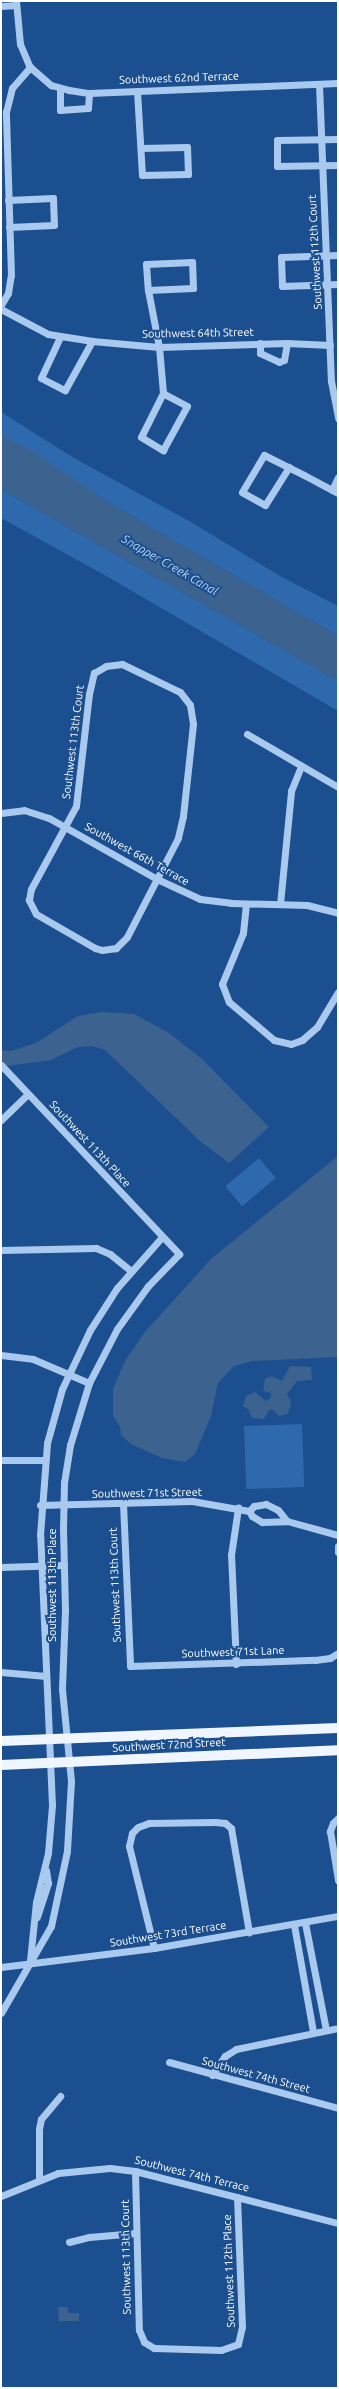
<!DOCTYPE html>
<style>
body{margin:0}
#map{position:relative;width:339px;height:2389px;overflow:hidden;background:#1b4f8f;font-family:Ubuntu,sans-serif}
div>[style]{position:absolute}
.green>*{inset:0;background:#2e69ad;transform-origin:0 0}
.water>*{inset:0;background:#3c6290}
.minor>*{height:7px;margin:-3.5px;padding:0 3.5px;transform-origin:3.5px;border-radius:3.5px;background:#a9c9ee}
.major>*{height:10px;margin:-5px;padding:0 5px;transform-origin:5px;border-radius:5px;background:#f0f6ff}
span{translate:-50% -50%;white-space:nowrap;text-align:center;line-height:1.15;-webkit-text-stroke:4px #1b4f8f;paint-order:stroke}
.street-label{font-size:11px;color:#fff}
.water-label{font-size:12px;color:#b5d3f5;font-style:italic}
.frame{position:absolute;inset:0;border:2px solid #fff;pointer-events:none}
</style>
<div id="map">
<div class="green">
<div style="clip-path:polygon(1px 412px,74px 458px,191px 522px,280px 576px,338px 606px,338px 636px,116px 507px,1px 435px)"></div>
<div style="clip-path:polygon(1px 489px,338px 681px,338px 711px,108px 577px,1px 518px)"></div>
<div style="left:259px;top:1158px;width:26px;height:44px;rotate:50deg"></div>
<div style="left:302px;top:1424px;width:63px;height:58px;rotate:88deg"></div>
</div>
<div class="water">
<div style="clip-path:polygon(1px 435px,29px 449px,116px 507px,338px 636px,338px 681px,1px 489px)"></div>
<div style="clip-path:polygon(102px 1012px,134px 1014px,169px 1033px,202px 1059px,269px 1127px,229px 1163px,200px 1141px,105px 1050px,92px 1046px,78px 1047px,51px 1060px,1px 1067px,1px 1050px,11px 1051px,36px 1043px,78px 1016px)"></div>
<div style="clip-path:polygon(338px 1156px,338px 1357px,252px 1361px,234px 1366px,218px 1383px,211px 1416px,195px 1454px,185px 1462px,162px 1458px,131px 1444px,121px 1435px,120px 1427px,113px 1416px,113px 1389px,125px 1361px,144px 1333px,212px 1258px)"></div>
<div style="clip-path:polygon(290px 1366px,311px 1367px,312px 1380px,297px 1381px,287px 1394px,291px 1402px,288px 1414px,279px 1416px,272px 1409px,269px 1410px,264px 1419px,252px 1418px,249px 1410px,243px 1406px,246px 1396px,255px 1392px,266px 1401px,271px 1398px,271px 1393px,263px 1391px,265px 1379px,272px 1376px,282px 1381px)"></div>
<div style="clip-path:polygon(58px 2307px,68px 2307px,68px 2313px,79px 2313px,79px 2321px,59px 2321px)"></div>
</div>
<div class="minor">
<div style="left:16px;top:1px;width:43px;rotate:84.7deg"></div>
<div style="left:20px;top:44px;width:25px;rotate:67deg"></div>
<div style="left:30px;top:67px;width:28px;rotate:41deg"></div>
<div style="left:51px;top:85px;width:19px;rotate:16deg"></div>
<div style="left:69px;top:90px;width:20px;rotate:9deg"></div>
<div style="left:89px;top:93px;width:249px;rotate:-2.3deg"></div>
<div style="left:1px;top:6px;width:15px;rotate:-4deg"></div>
<div style="left:319px;top:84px;width:297px;rotate:87.7deg"></div>
<div style="left:331px;top:381px;width:38px;rotate:79deg"></div>
<div style="left:60px;top:88px;width:22px;rotate:90deg"></div>
<div style="left:60px;top:110px;width:28px;rotate:-4deg"></div>
<div style="left:88px;top:108px;width:15px;rotate:-86deg"></div>
<div style="left:137px;top:91px;width:84px;rotate:86.6deg"></div>
<div style="left:142px;top:175px;width:46px;rotate:-1.2deg"></div>
<div style="left:188px;top:174px;width:27px;rotate:-92deg"></div>
<div style="left:187px;top:147px;width:46px;rotate:178.8deg"></div>
<div style="left:338px;top:139px;width:61px;rotate:179.1deg"></div>
<div style="left:277px;top:140px;width:26px;rotate:90deg"></div>
<div style="left:277px;top:166px;width:61px;rotate:-0.9deg"></div>
<div style="left:8px;top:200px;width:45px;rotate:-2.5deg"></div>
<div style="left:53px;top:198px;width:27px;rotate:88deg"></div>
<div style="left:54px;top:225px;width:45px;rotate:177.5deg"></div>
<div style="left:338px;top:255px;width:57px;rotate:178deg"></div>
<div style="left:281px;top:257px;width:29px;rotate:88deg"></div>
<div style="left:282px;top:286px;width:56px;rotate:-2deg"></div>
<div style="left:148px;top:290px;width:45px;rotate:-2.5deg"></div>
<div style="left:193px;top:288px;width:26px;rotate:-92deg"></div>
<div style="left:192px;top:262px;width:46px;rotate:177.5deg"></div>
<div style="left:146px;top:264px;width:26px;rotate:86deg"></div>
<div style="left:148px;top:290px;width:58px;rotate:79.1deg"></div>
<div style="left:159px;top:347px;width:46px;rotate:85deg"></div>
<div style="left:163px;top:393px;width:49px;rotate:116.6deg"></div>
<div style="left:141px;top:437px;width:26px;rotate:31deg"></div>
<div style="left:163px;top:450px;width:50px;rotate:-61.4deg"></div>
<div style="left:187px;top:406px;width:27px;rotate:-152deg"></div>
<div style="left:1px;top:305px;width:14px;rotate:-60deg"></div>
<div style="left:8px;top:293px;width:18px;rotate:-81deg"></div>
<div style="left:11px;top:275px;width:163px;rotate:-91.8deg"></div>
<div style="left:6px;top:112px;width:25px;rotate:-76deg"></div>
<div style="left:12px;top:88px;width:28px;rotate:-49deg"></div>
<div style="left:1px;top:309px;width:53px;rotate:28deg"></div>
<div style="left:48px;top:334px;width:45px;rotate:9deg"></div>
<div style="left:92px;top:341px;width:67px;rotate:5.1deg"></div>
<div style="left:159px;top:347px;width:128px;rotate:-1.8deg"></div>
<div style="left:287px;top:343px;width:43px;rotate:2.7deg"></div>
<div style="left:60px;top:337px;width:45px;rotate:114.9deg"></div>
<div style="left:41px;top:378px;width:27px;rotate:27deg"></div>
<div style="left:65px;top:390px;width:56px;rotate:-61.1deg"></div>
<div style="left:260px;top:343px;width:10px;rotate:90deg"></div>
<div style="left:260px;top:353px;width:21px;rotate:25deg"></div>
<div style="left:279px;top:362px;width:5px;rotate:-22deg"></div>
<div style="left:284px;top:360px;width:17px;rotate:-80deg"></div>
<div style="left:289px;top:467px;width:45px;rotate:122.3deg"></div>
<div style="left:265px;top:505px;width:26px;rotate:-151deg"></div>
<div style="left:242px;top:492px;width:43px;rotate:-59.3deg"></div>
<div style="left:264px;top:455px;width:45px;rotate:26.6deg"></div>
<div style="left:304px;top:475px;width:38px;rotate:28deg"></div>
<div style="left:332px;top:490px;width:14px;rotate:-65deg"></div>
<div style="left:122px;top:664px;width:64px;rotate:25.8deg"></div>
<div style="left:180px;top:692px;width:16px;rotate:52deg"></div>
<div style="left:190px;top:705px;width:19px;rotate:81deg"></div>
<div style="left:193px;top:724px;width:93px;rotate:96.2deg"></div>
<div style="left:183px;top:816px;width:23px;rotate:103deg"></div>
<div style="left:178px;top:838px;width:111px;rotate:117.3deg"></div>
<div style="left:127px;top:937px;width:16px;rotate:135deg"></div>
<div style="left:116px;top:948px;width:14px;rotate:172deg"></div>
<div style="left:102px;top:950px;width:7px;rotate:-164deg"></div>
<div style="left:95px;top:948px;width:68px;rotate:-150deg"></div>
<div style="left:36px;top:914px;width:16px;rotate:-117deg"></div>
<div style="left:29px;top:900px;width:11px;rotate:-80deg"></div>
<div style="left:31px;top:889px;width:94px;rotate:-61.5deg"></div>
<div style="left:76px;top:806px;width:113px;rotate:-83.4deg"></div>
<div style="left:89px;top:694px;width:22px;rotate:-77deg"></div>
<div style="left:94px;top:673px;width:14px;rotate:-30deg"></div>
<div style="left:106px;top:666px;width:16px;rotate:-7deg"></div>
<div style="left:247px;top:734px;width:105px;rotate:30.2deg"></div>
<div style="left:1px;top:813px;width:23px;rotate:-7deg"></div>
<div style="left:24px;top:810px;width:26px;rotate:18deg"></div>
<div style="left:49px;top:818px;width:124px;rotate:29.5deg"></div>
<div style="left:157px;top:879px;width:47px;rotate:24.9deg"></div>
<div style="left:200px;top:899px;width:31px;rotate:7deg"></div>
<div style="left:231px;top:903px;width:76px;rotate:1.5deg"></div>
<div style="left:307px;top:905px;width:32px;rotate:14deg"></div>
<div style="left:246px;top:904px;width:29px;rotate:96deg"></div>
<div style="left:243px;top:933px;width:55px;rotate:112.4deg"></div>
<div style="left:222px;top:984px;width:19px;rotate:69deg"></div>
<div style="left:229px;top:1002px;width:59px;rotate:40.2deg"></div>
<div style="left:274px;top:1040px;width:17px;rotate:13deg"></div>
<div style="left:291px;top:1044px;width:12px;rotate:-20deg"></div>
<div style="left:302px;top:1040px;width:20px;rotate:-41deg"></div>
<div style="left:317px;top:1027px;width:41px;rotate:-59deg"></div>
<div style="left:280px;top:904px;width:114px;rotate:-84.4deg"></div>
<div style="left:291px;top:791px;width:27px;rotate:-68deg"></div>
<div style="left:1px;top:1065px;width:260px;rotate:46.7deg"></div>
<div style="left:179px;top:1254px;width:45px;rotate:134.1deg"></div>
<div style="left:148px;top:1286px;width:53px;rotate:125.8deg"></div>
<div style="left:117px;top:1329px;width:61px;rotate:117.4deg"></div>
<div style="left:89px;top:1383px;width:65px;rotate:107deg"></div>
<div style="left:70px;top:1445px;width:37px;rotate:99deg"></div>
<div style="left:64px;top:1482px;width:46px;rotate:91.2deg"></div>
<div style="left:63px;top:1528px;width:82px;rotate:88.6deg"></div>
<div style="left:65px;top:1610px;width:79px;rotate:92.2deg"></div>
<div style="left:62px;top:1689px;width:92px;rotate:84.4deg"></div>
<div style="left:71px;top:1781px;width:70px;rotate:93.3deg"></div>
<div style="left:67px;top:1851px;width:77px;rotate:102deg"></div>
<div style="left:51px;top:1926px;width:100px;rotate:119.9deg"></div>
<div style="left:1px;top:1120px;width:37px;rotate:-44deg"></div>
<div style="left:1px;top:1250px;width:95px;rotate:-1.2deg"></div>
<div style="left:96px;top:1248px;width:15px;rotate:23deg"></div>
<div style="left:110px;top:1254px;width:27px;rotate:39deg"></div>
<div style="left:1px;top:1355px;width:32px;rotate:7deg"></div>
<div style="left:33px;top:1359px;width:61px;rotate:23.2deg"></div>
<div style="left:1px;top:1460px;width:43px"></div>
<div style="left:123px;top:1503px;width:163px;rotate:87.5deg"></div>
<div style="left:130px;top:1666px;width:185px;rotate:-1.9deg"></div>
<div style="left:315px;top:1660px;width:15px;rotate:-8deg"></div>
<div style="left:330px;top:1658px;width:9px;rotate:-32deg"></div>
<div style="left:40px;top:1505px;width:152px;rotate:-1.5deg"></div>
<div style="left:192px;top:1501px;width:58px;rotate:10deg"></div>
<div style="left:249px;top:1511px;width:7px;rotate:-45deg"></div>
<div style="left:254px;top:1506px;width:12px;rotate:-9deg"></div>
<div style="left:266px;top:1504px;width:13px;rotate:27deg"></div>
<div style="left:278px;top:1510px;width:14px;rotate:51deg"></div>
<div style="left:287px;top:1521px;width:53px;rotate:15.4deg"></div>
<div style="left:249px;top:1511px;width:6px;rotate:59deg"></div>
<div style="left:252px;top:1516px;width:12px;rotate:31deg"></div>
<div style="left:262px;top:1522px;width:25px;rotate:-2deg"></div>
<div style="left:338px;top:1546px;width:6px;rotate:90deg"></div>
<div style="left:1px;top:1567px;width:63px;rotate:-1.8deg"></div>
<div style="left:236px;top:1664px;width:109px;rotate:-92.6deg"></div>
<div style="left:231px;top:1555px;width:48px;rotate:-81.5deg"></div>
<div style="left:1px;top:1672px;width:45px;rotate:5.1deg"></div>
<div style="left:338px;top:1818px;width:7px;rotate:135deg"></div>
<div style="left:333px;top:1823px;width:9px;rotate:111deg"></div>
<div style="left:330px;top:1831px;width:50px;rotate:80.7deg"></div>
<div style="left:37px;top:1917px;width:36px;rotate:-72deg"></div>
<div style="left:48px;top:1883px;width:13px;rotate:-99deg"></div>
<div style="left:305px;top:1923px;width:109px;rotate:78.9deg"></div>
<div style="left:294px;top:1925px;width:109px;rotate:79.9deg"></div>
<div style="left:154px;top:1948px;width:105px;rotate:-103.8deg"></div>
<div style="left:129px;top:1846px;width:13px;rotate:-77deg"></div>
<div style="left:132px;top:1833px;width:8px;rotate:-45deg"></div>
<div style="left:138px;top:1827px;width:12px;rotate:-20deg"></div>
<div style="left:149px;top:1823px;width:66px;rotate:-0.9deg"></div>
<div style="left:215px;top:1822px;width:10px;rotate:6deg"></div>
<div style="left:225px;top:1823px;width:8px;rotate:40deg"></div>
<div style="left:231px;top:1828px;width:106px;rotate:80.2deg"></div>
<div style="left:30px;top:1960px;width:58px;rotate:-84.1deg"></div>
<div style="left:36px;top:1902px;width:50px;rotate:-76.2deg"></div>
<div style="left:48px;top:1853px;width:48px;rotate:-85.2deg"></div>
<div style="left:52px;top:1805px;width:270px;rotate:-92.5deg"></div>
<div style="left:40px;top:1535px;width:92px;rotate:-85.6deg"></div>
<div style="left:47px;top:1443px;width:56px;rotate:-74.5deg"></div>
<div style="left:62px;top:1389px;width:65px;rotate:-64.6deg"></div>
<div style="left:90px;top:1330px;width:50px;rotate:-57.3deg"></div>
<div style="left:117px;top:1288px;width:68px;rotate:-48.6deg"></div>
<div style="left:1px;top:1967px;width:154px;rotate:-7.1deg"></div>
<div style="left:154px;top:1948px;width:187px;rotate:-9.9deg"></div>
<div style="left:169px;top:2062px;width:175px;rotate:15.2deg"></div>
<div style="left:212px;top:2075px;width:23px;rotate:-56deg"></div>
<div style="left:225px;top:2056px;width:13px;rotate:-32deg"></div>
<div style="left:236px;top:2049px;width:104px;rotate:-11.6deg"></div>
<div style="left:135px;top:2171px;width:159px;rotate:88.6deg"></div>
<div style="left:139px;top:2330px;width:13px;rotate:67deg"></div>
<div style="left:144px;top:2342px;width:12px;rotate:31deg"></div>
<div style="left:154px;top:2348px;width:67px;rotate:1.7deg"></div>
<div style="left:221px;top:2350px;width:18px;rotate:-19deg"></div>
<div style="left:238px;top:2344px;width:17px;rotate:-77deg"></div>
<div style="left:242px;top:2327px;width:130px;rotate:-92.2deg"></div>
<div style="left:39px;top:2179px;width:50px;rotate:-90deg"></div>
<div style="left:39px;top:2129px;width:10px;rotate:-79deg"></div>
<div style="left:41px;top:2119px;width:30px;rotate:-50deg"></div>
<div style="left:1px;top:2196px;width:61px;rotate:-22deg"></div>
<div style="left:58px;top:2173px;width:52px;rotate:-5.5deg"></div>
<div style="left:110px;top:2168px;width:25px;rotate:7deg"></div>
<div style="left:135px;top:2171px;width:210px;rotate:14.4deg"></div>
<div style="left:69px;top:2242px;width:21px;rotate:-14deg"></div>
<div style="left:89px;top:2237px;width:47px;rotate:-4.9deg"></div>
</div>
<div class="major">
<div style="left:1px;top:1741px;width:337px;rotate:-2.2deg"></div>
<div style="left:1px;top:1765px;width:337px;rotate:-2.5deg"></div>
</div>
<div class="street-label">
<span style="left:179px;top:78px;rotate:-2deg">Southwest 62nd Terrace</span>
<span style="left:315px;top:252px;rotate:-93deg">Southwest 112th Court</span>
<span style="left:198px;top:333px;rotate:-1deg">Southwest 64th Street</span>
<span style="left:73px;top:742px;rotate:-83deg">Southwest 113th Court</span>
<span style="left:137px;top:854px;rotate:29deg">Southwest 66th Terrace</span>
<span style="left:90px;top:1144px;rotate:47deg">Southwest 113th Place</span>
<span style="left:147px;top:1493px;rotate:-1deg">Southwest 71st Street</span>
<span style="left:52px;top:1585px;rotate:-90deg">Southwest 113th Place</span>
<span style="left:115px;top:1585px;rotate:-92deg">Southwest 113th Court</span>
<span style="left:233px;top:1652px;rotate:-2deg">Southwest 71st Lane</span>
<span style="left:169px;top:1745px;rotate:-3deg">Southwest 72nd Street</span>
<span style="left:168px;top:1934px;rotate:-9deg">Southwest 73rd Terrace</span>
<span style="left:256px;top:2075px;rotate:15deg">Southwest 74th Street</span>
<span style="left:192px;top:2174px;rotate:14deg">Southwest 74th Terrace</span>
<span style="left:126px;top:2257px;rotate:-91deg">Southwest 113th Court</span>
<span style="left:229px;top:2271px;rotate:-92deg">Southwest 112th Place</span>
</div>
<div class="water-label">
<span style="left:170px;top:565px;rotate:30deg">Snapper Creek Canal</span>
</div>
<div class="frame"></div>
</div>
